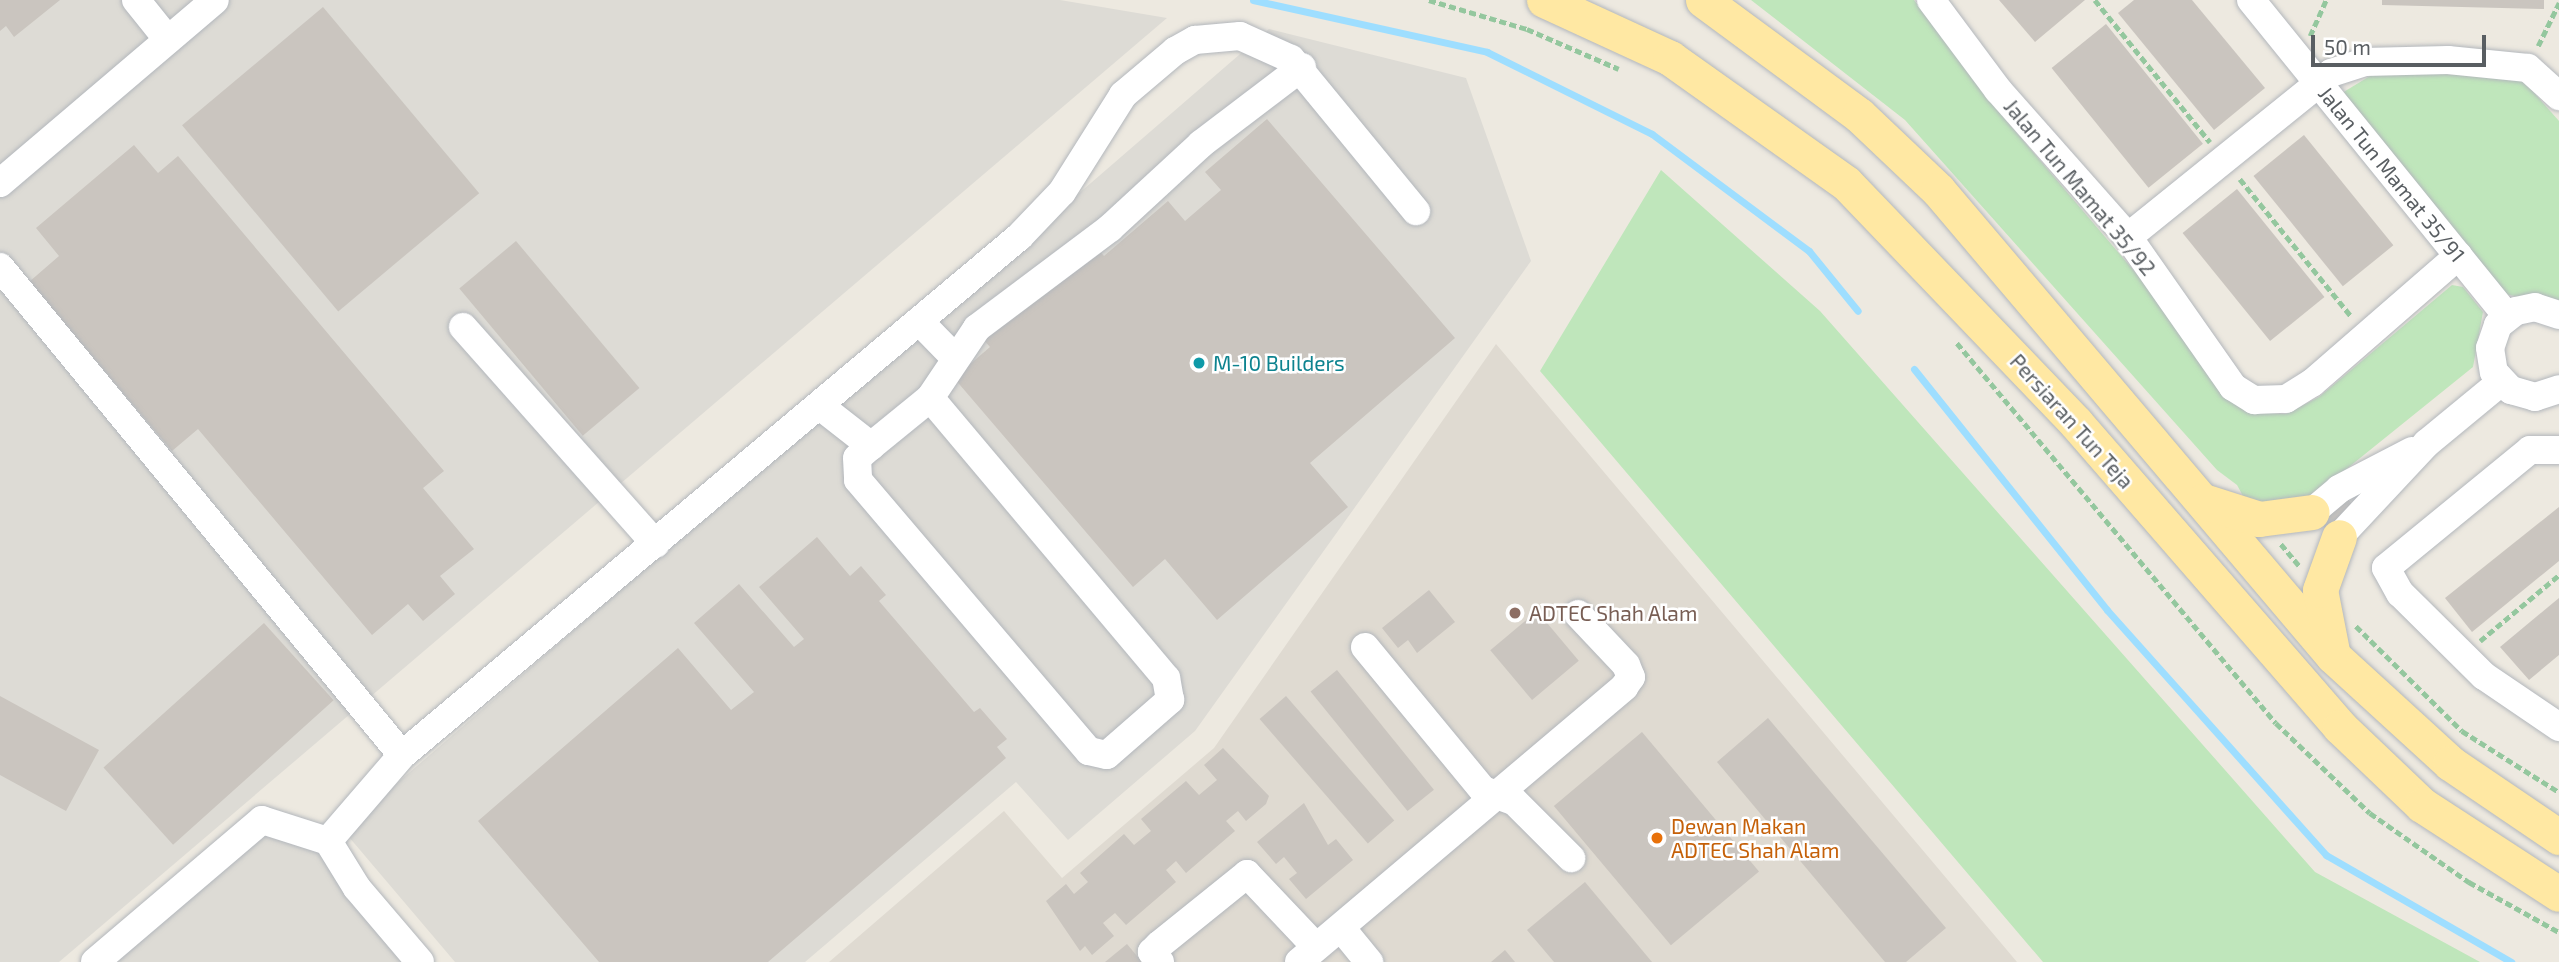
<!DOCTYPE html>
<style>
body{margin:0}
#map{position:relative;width:2559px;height:962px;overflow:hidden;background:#ede9e0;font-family:"Exo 2",sans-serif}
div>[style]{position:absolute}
.industrial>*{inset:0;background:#dddbd5}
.education>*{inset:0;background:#dfdad1}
.green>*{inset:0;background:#bfe6bb}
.stream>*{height:7px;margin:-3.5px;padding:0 3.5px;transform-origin:3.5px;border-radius:3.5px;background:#9edeff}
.building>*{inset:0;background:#cac5bf;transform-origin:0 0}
.path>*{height:4.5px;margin-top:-2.25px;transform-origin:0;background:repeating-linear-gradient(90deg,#94c79e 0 7px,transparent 0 10.5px)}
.roads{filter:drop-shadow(0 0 2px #b3b7bc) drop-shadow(0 0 2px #b3b7bc)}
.minor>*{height:28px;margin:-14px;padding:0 14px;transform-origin:14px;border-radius:14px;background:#fff}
.major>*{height:35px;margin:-17.5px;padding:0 17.5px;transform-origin:17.5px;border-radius:17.5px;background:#ffe8a3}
.dots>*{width:19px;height:19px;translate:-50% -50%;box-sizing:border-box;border:4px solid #fff;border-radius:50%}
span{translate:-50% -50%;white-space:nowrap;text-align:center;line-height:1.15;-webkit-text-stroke:5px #fff;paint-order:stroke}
.street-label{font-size:21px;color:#595e62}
.culture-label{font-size:21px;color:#0d838f}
.left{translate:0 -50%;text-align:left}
.education-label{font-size:21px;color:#785e54}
.food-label{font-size:21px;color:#c56008}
.scale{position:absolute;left:2311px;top:35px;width:175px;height:32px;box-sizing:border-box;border:4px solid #595e62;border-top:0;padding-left:9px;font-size:21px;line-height:24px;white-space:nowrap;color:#595e62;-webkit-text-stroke:5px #fff;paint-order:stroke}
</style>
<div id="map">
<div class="industrial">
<div style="clip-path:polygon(0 0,1060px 0,1167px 18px,59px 962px,0 962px)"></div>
<div style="clip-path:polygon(1269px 29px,1466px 78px,1531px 261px,1195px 731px,1068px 840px,1016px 782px,805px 962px,455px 962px,343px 830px)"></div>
<div style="clip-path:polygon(261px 831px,323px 849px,407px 962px,112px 962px)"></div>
</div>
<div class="education">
<div style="clip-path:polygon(1496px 344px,2017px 962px,829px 962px,1004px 811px,1062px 878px,1214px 748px)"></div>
</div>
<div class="green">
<div style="clip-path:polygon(1751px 0,1914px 0,1987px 98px,2254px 412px,2286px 414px,2319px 397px,2452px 285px,2463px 287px,2483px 312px,2473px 367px,2308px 500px,2249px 507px,2237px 485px,2217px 470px,1905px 120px)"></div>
<div style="clip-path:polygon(2411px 72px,2522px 79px,2559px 121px,2559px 304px,2504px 294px,2342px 93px,2370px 76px)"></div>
<div style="clip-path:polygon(1661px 170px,1820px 311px,2315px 872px,2480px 962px,2043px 962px,1540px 371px)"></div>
</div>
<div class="stream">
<div style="left:1253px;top:0;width:240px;rotate:12.5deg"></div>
<div style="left:1487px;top:52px;width:184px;rotate:26.4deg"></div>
<div style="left:1652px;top:134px;width:196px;rotate:36.7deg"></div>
<div style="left:1809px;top:251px;width:77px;rotate:50.8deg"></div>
<div style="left:1914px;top:369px;width:309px;rotate:51.3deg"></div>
<div style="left:2107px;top:610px;width:329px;rotate:48.2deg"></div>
<div style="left:2326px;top:855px;width:214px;rotate:30deg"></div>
</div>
<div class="building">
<div style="clip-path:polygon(0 0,60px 0,14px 37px,6px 26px,0 31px)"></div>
<div style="clip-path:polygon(1999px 0,2085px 0,2035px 42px)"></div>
<div style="clip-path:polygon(2134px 0,2192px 0,2265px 88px,2214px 130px,2118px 13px)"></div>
<div style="clip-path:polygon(2382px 0,2544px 0,2544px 9px,2382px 5px)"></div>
<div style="left:323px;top:7px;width:243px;height:184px;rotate:50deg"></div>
<div style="left:2106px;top:24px;width:154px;height:70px;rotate:51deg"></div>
<div style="clip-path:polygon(1267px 119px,1455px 338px,1310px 463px,1348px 507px,1217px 620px,1165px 559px,1133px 587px,954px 378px,990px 347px,982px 338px,1093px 243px,1104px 256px,1168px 201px,1185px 221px,1221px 190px,1205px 172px)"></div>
<div style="left:2304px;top:135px;width:142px;height:65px;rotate:51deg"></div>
<div style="clip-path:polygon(134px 145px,158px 173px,178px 156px,444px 471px,423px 488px,474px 549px,440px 576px,455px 594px,423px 621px,408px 604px,372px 635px,198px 429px,172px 451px,29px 282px,59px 256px,36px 228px)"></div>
<div style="left:2237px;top:189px;width:139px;height:70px;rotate:51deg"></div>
<div style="left:516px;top:241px;width:192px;height:74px;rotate:50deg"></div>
<div style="left:2345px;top:496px;width:18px;height:36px;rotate:49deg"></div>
<div style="clip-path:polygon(2559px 507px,2559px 561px,2472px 632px,2445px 598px)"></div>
<div style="clip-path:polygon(817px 537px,850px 576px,861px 566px,886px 595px,879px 601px,974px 712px,980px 708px,1007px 739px,997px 747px,1006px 758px,768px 962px,599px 962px,478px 821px,678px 648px,731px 710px,754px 692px,694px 623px,739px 584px,794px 647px,804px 639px,759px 587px)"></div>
<div style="clip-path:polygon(1429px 590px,1455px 622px,1417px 653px,1408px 640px,1398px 648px,1382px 628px)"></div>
<div style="clip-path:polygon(2559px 598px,2559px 655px,2529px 680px,2500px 647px)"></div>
<div style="left:1537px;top:611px;width:65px;height:61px;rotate:50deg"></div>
<div style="left:264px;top:623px;width:104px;height:216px;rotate:48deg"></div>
<div style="left:1337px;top:670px;width:154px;height:34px;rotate:51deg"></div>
<div style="clip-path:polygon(0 696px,99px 750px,66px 811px,0 775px)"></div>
<div style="left:1286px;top:696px;width:165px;height:35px;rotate:49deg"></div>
<div style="clip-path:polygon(1768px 718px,1946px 928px,1906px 962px,1885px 962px,1717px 762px)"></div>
<div style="left:1642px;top:732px;width:182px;height:115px;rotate:50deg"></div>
<div style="clip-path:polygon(1223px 748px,1269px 796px,1266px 804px,1246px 821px,1238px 811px,1226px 821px,1235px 831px,1186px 873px,1176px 861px,1166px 870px,1176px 882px,1126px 925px,1115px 913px,1103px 923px,1114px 936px,1092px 955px,1085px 946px,1080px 951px,1046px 901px,1066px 884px,1074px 894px,1088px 882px,1080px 873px,1124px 834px,1134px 845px,1151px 831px,1141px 819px,1186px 781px,1199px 795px,1217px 780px,1204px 765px)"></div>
<div style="clip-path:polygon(1304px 803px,1328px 845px,1336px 839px,1353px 860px,1306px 899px,1289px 879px,1297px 873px,1284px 857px,1276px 864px,1257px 842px)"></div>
<div style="clip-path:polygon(1585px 882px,1652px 962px,1554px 962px,1527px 930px)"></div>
<div style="clip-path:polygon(1127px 944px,1142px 962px,1105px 962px)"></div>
<div style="clip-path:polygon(1505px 950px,1515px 962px,1491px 962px)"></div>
</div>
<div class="path">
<div style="left:1429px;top:0;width:102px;rotate:16.5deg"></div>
<div style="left:1527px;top:29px;width:100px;rotate:23.5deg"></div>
<div style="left:2095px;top:0;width:183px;rotate:51deg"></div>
<div style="left:2310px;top:36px;width:39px;rotate:-66deg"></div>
<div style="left:2538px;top:46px;width:48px;rotate:-64deg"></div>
<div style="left:2240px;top:179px;width:176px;rotate:51deg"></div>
<div style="left:1957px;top:343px;width:496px;rotate:50deg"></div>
<div style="left:2276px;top:723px;width:130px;rotate:43.8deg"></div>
<div style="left:2370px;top:813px;width:121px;rotate:34.9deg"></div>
<div style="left:2469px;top:882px;width:103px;rotate:29.1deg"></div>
<div style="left:2281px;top:544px;width:30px;rotate:50deg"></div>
<div style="left:2356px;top:626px;width:149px;rotate:44.7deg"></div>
<div style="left:2462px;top:731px;width:115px;rotate:32.2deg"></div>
<div style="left:2480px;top:641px;width:103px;rotate:-39.9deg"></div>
</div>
<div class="roads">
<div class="minor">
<div style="left:136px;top:0;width:51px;rotate:51.3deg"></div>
<div style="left:1931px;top:0;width:112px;rotate:53.3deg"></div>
<div style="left:1998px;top:90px;width:196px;rotate:48.5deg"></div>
<div style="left:2128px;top:237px;width:183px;rotate:55deg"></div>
<div style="left:2233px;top:387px;width:25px;rotate:32deg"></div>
<div style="left:2254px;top:400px;width:32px;rotate:-2deg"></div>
<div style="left:2286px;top:399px;width:31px;rotate:-32deg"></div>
<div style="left:2312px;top:383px;width:194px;rotate:-41deg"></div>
<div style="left:2251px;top:0;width:407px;rotate:51deg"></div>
<div style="left:0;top:183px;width:282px;rotate:-40.4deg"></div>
<div style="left:2128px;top:237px;width:261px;rotate:-38.9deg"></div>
<div style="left:2331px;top:73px;width:35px;rotate:-18deg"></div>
<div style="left:2364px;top:62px;width:84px;rotate:-1.4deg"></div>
<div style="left:2448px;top:60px;width:80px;rotate:5.7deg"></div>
<div style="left:2528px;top:68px;width:42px;rotate:42.1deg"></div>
<div style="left:0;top:267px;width:632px;rotate:50.52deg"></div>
<div style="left:2559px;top:315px;width:25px;rotate:-162deg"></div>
<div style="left:2535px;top:307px;width:19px;rotate:168deg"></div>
<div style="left:2516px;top:311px;width:23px;rotate:142deg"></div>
<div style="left:2498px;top:325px;width:24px;rotate:109deg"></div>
<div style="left:2490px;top:348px;width:24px;rotate:81deg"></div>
<div style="left:2494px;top:372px;width:25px;rotate:47deg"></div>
<div style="left:2511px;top:390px;width:25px;rotate:16deg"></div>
<div style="left:2535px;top:397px;width:25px;rotate:-18deg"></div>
<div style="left:919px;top:321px;width:50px;rotate:45.8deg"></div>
<div style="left:463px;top:327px;width:290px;rotate:48.4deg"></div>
<div style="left:930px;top:398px;width:84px;rotate:-56.1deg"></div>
<div style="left:977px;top:328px;width:166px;rotate:-36.9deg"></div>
<div style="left:1110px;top:228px;width:124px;rotate:-42.7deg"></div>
<div style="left:1201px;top:144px;width:127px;rotate:-37.3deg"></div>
<div style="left:820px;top:406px;width:65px;rotate:38.1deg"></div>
<div style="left:871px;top:446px;width:18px;rotate:139deg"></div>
<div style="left:857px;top:458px;width:22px;rotate:87deg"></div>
<div style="left:858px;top:480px;width:356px;rotate:49.6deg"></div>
<div style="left:1089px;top:751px;width:18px;rotate:13deg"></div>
<div style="left:1107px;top:755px;width:84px;rotate:-41.1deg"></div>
<div style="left:1170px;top:700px;width:22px;rotate:-100deg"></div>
<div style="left:1166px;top:678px;width:366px;rotate:-130.1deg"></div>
<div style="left:930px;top:398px;width:76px;rotate:140.9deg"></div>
<div style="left:2559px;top:450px;width:29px;rotate:180deg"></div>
<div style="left:2530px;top:450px;width:186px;rotate:140.7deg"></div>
<div style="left:2386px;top:568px;width:29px;rotate:61deg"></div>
<div style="left:2400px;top:593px;width:118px;rotate:44.7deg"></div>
<div style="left:2484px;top:676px;width:91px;rotate:34.2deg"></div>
<div style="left:2312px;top:512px;width:35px;rotate:-40deg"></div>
<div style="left:2339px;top:489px;width:82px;rotate:-27.5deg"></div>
<div style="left:2339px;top:537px;width:129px;rotate:-46.9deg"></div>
<div style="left:2427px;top:443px;width:96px;rotate:-39.5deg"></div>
<div style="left:1365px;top:647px;width:185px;rotate:50.5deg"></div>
<div style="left:1483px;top:790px;width:33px;rotate:20deg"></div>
<div style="left:1514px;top:801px;width:81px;rotate:45deg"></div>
<div style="left:328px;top:841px;width:113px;rotate:-49.3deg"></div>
<div style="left:402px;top:755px;width:806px;rotate:-40.02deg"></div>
<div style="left:1019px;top:237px;width:62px;rotate:-46.3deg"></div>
<div style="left:1062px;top:192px;width:115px;rotate:-57.8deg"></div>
<div style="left:1123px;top:95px;width:68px;rotate:-40.2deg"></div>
<div style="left:1175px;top:51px;width:23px;rotate:-29deg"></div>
<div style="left:1195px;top:40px;width:45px;rotate:-5.1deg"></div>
<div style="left:1240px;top:36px;width:56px;rotate:24.3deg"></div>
<div style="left:1291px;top:59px;width:197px;rotate:50.6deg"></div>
<div style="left:328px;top:841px;width:55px;rotate:58.3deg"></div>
<div style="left:357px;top:888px;width:97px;rotate:49.6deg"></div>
<div style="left:1342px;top:929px;width:43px;rotate:50.7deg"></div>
<div style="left:95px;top:962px;width:219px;rotate:-40.4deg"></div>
<div style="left:262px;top:820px;width:69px;rotate:17.7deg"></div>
<div style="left:1160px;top:962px;width:13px;rotate:-129deg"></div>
<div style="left:1152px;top:952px;width:10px;rotate:-45deg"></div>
<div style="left:1159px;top:945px;width:113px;rotate:-38.9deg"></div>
<div style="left:1247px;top:874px;width:100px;rotate:46.6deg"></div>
<div style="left:1299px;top:962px;width:426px;rotate:-40.2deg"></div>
<div style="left:1624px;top:687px;width:12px;rotate:-55deg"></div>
<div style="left:1631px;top:677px;width:13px;rotate:-113deg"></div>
<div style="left:1626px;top:665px;width:70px;rotate:-133.3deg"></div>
</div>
<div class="major">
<div style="left:1544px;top:0;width:139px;rotate:24.7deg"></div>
<div style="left:1670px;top:58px;width:216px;rotate:35.4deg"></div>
<div style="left:1846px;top:183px;width:332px;rotate:46.2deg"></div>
<div style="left:2076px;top:423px;width:403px;rotate:49deg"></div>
<div style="left:2340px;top:727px;width:113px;rotate:43.6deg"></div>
<div style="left:2422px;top:805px;width:163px;rotate:33deg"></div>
<div style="left:1703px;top:0;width:194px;rotate:36.4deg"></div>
<div style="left:1859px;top:115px;width:109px;rotate:43.5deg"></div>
<div style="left:1938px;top:190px;width:611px;rotate:49.71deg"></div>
<div style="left:2333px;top:656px;width:159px;rotate:42.4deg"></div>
<div style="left:2450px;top:763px;width:132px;rotate:34.2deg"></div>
<div style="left:2203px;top:501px;width:59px;rotate:17.8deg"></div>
<div style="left:2259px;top:519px;width:53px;rotate:-7.5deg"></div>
<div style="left:2332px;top:651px;width:62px;rotate:-101.1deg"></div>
<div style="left:2320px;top:590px;width:56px;rotate:-70.3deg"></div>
</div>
</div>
<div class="dots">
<div style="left:1199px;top:363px;background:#0f9aa8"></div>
<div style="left:1515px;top:613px;background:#8d6e63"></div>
<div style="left:1657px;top:838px;background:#e8710a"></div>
</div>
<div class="street-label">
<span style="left:2392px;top:174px;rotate:51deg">Jalan Tun Mamat 35/91</span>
<span style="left:2080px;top:187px;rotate:50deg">Jalan Tun Mamat 35/92</span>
<span style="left:2072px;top:421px;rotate:48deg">Persiaran Tun Teja</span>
</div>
<div class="culture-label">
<span class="left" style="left:1213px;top:363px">M-10 Builders</span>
</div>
<div class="education-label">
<span class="left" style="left:1529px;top:613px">ADTEC Shah Alam</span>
</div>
<div class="food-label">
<span class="left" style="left:1671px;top:838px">Dewan Makan<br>ADTEC Shah Alam</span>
</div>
<div class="scale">50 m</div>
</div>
